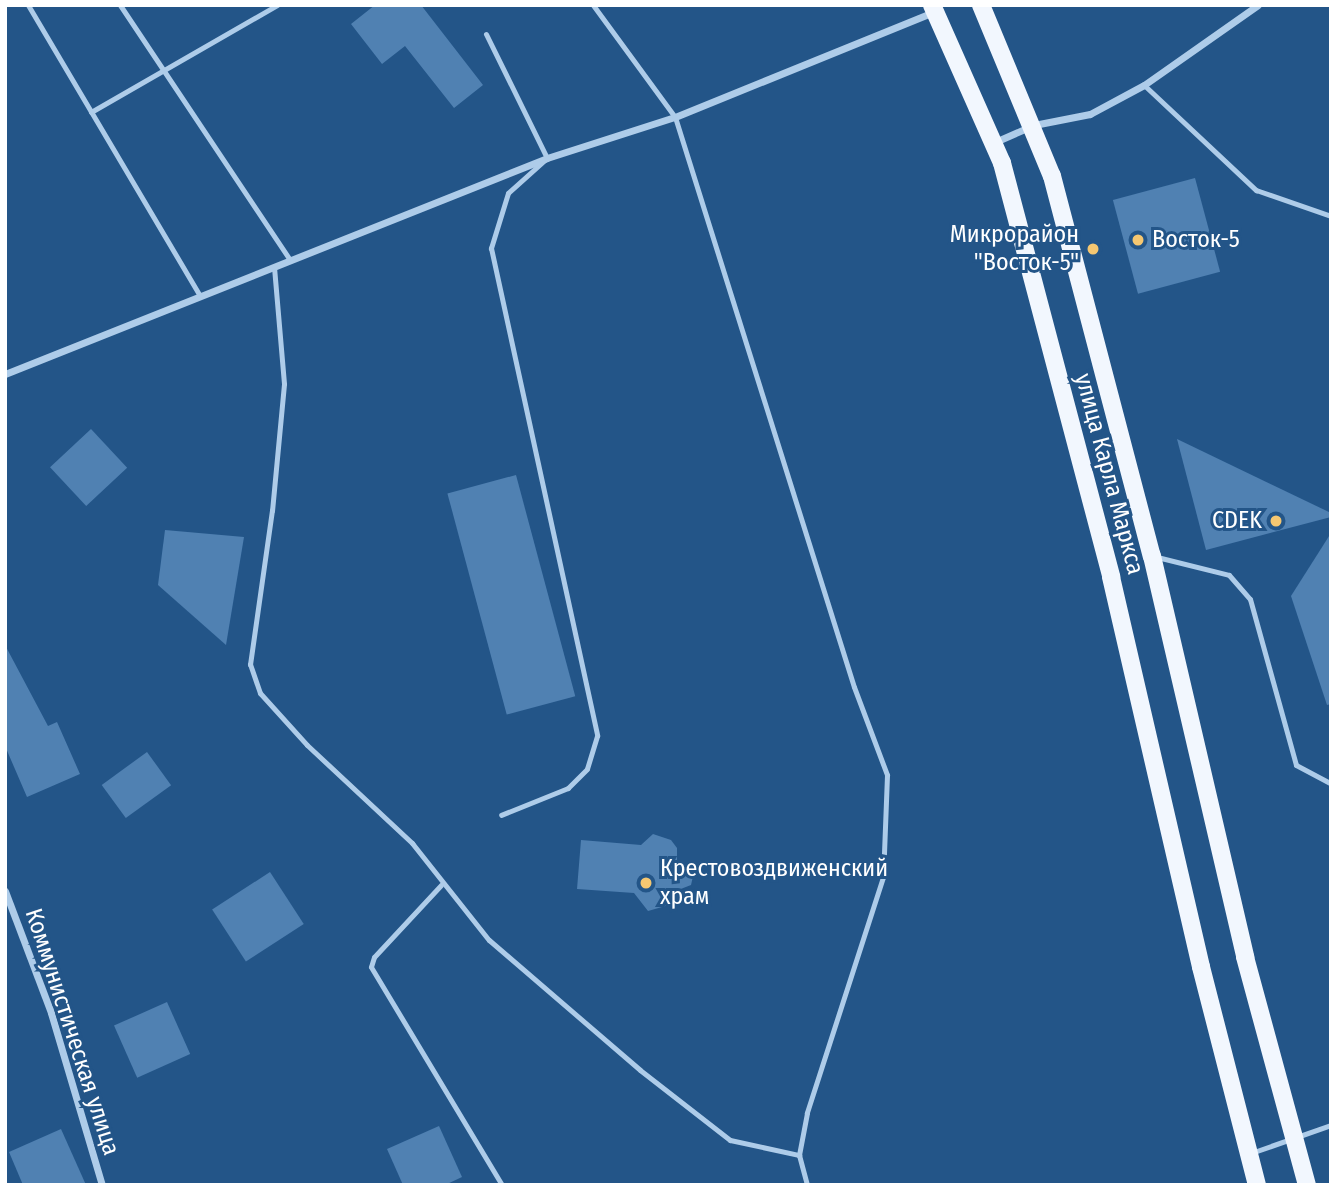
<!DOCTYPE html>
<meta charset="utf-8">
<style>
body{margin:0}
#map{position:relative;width:1336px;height:1190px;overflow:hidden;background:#235588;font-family:"Fira Sans Condensed",sans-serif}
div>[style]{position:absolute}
.building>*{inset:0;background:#5081b2;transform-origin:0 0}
.lane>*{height:5px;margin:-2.5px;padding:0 2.5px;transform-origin:2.5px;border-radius:2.5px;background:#aecce9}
.street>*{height:7px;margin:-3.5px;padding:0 3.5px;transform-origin:3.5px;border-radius:3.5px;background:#aecce9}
.primary>*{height:18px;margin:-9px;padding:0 9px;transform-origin:9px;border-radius:9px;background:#f2f7fe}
.dots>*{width:19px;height:19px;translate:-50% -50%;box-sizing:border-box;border:4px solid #235588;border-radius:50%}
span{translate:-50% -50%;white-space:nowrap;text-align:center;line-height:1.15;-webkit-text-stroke:6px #235588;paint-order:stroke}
.poi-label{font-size:24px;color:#fff}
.right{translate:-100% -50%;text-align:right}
.left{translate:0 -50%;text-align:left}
.street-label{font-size:24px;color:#fff}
.frame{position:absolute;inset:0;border:7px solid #fff;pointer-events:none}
</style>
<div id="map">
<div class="building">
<div style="clip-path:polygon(375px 5px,421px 5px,483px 85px,454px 108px,405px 46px,382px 64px,351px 24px)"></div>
<div style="left:1195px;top:178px;width:97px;height:85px;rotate:75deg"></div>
<div style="left:91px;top:429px;width:53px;height:56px;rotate:47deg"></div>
<div style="clip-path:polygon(1177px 439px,1331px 513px,1331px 517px,1206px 550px)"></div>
<div style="left:516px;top:475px;width:229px;height:71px;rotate:75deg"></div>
<div style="clip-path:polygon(165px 530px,244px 537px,226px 645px,158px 585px)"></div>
<div style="clip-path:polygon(1331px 533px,1331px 704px,1327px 705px,1291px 596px)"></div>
<div style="clip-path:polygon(5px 645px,48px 726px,57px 722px,80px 774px,27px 797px,5px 746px)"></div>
<div style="left:147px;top:752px;width:41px;height:56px;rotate:54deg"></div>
<div style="clip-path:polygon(653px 834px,671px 840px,677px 848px,677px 861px,689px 865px,694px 872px,691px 885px,673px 892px,669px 905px,648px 911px,634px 893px,577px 889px,581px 840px,641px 845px)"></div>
<div style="left:270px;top:872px;width:62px;height:69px;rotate:57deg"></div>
<div style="left:167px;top:1002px;width:57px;height:58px;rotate:66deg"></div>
<div style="clip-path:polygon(439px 1126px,462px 1177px,445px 1185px,403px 1185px,387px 1149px)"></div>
<div style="clip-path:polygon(61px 1129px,86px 1185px,23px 1185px,9px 1152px)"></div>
</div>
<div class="lane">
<div style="left:28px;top:5px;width:338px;rotate:59.4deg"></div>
<div style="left:120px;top:5px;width:306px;rotate:56.3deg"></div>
<div style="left:593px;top:5px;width:139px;rotate:53.8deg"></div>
<div style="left:675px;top:117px;width:597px;rotate:72.57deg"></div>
<div style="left:854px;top:687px;width:94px;rotate:69.4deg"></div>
<div style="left:887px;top:775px;width:102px;rotate:92.2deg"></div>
<div style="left:883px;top:877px;width:248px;rotate:107.9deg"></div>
<div style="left:807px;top:1113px;width:43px;rotate:100.8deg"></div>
<div style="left:799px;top:1155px;width:31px;rotate:75deg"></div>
<div style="left:486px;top:34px;width:138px;rotate:63.8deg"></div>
<div style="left:547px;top:158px;width:52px;rotate:138.1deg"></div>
<div style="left:508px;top:193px;width:58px;rotate:107.2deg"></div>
<div style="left:491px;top:248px;width:499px;rotate:77.7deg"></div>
<div style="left:597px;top:736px;width:34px;rotate:107deg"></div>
<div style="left:587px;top:769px;width:27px;rotate:135deg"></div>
<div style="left:568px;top:788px;width:72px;rotate:158.1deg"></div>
<div style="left:1144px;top:85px;width:154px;rotate:43.2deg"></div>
<div style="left:1256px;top:190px;width:79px;rotate:19.1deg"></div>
<div style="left:91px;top:112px;width:215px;rotate:-29.9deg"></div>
<div style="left:274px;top:267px;width:117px;rotate:85.1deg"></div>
<div style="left:284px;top:384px;width:127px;rotate:95.4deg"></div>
<div style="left:272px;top:510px;width:156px;rotate:98.1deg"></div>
<div style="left:250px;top:664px;width:31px;rotate:71deg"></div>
<div style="left:260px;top:693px;width:70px;rotate:47.9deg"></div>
<div style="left:307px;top:745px;width:144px;rotate:43deg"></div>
<div style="left:412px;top:843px;width:124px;rotate:51.6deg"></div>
<div style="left:489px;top:940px;width:199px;rotate:40.7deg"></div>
<div style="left:640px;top:1070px;width:114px;rotate:37.9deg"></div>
<div style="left:730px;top:1140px;width:71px;rotate:12.3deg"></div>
<div style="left:1157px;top:557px;width:74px;rotate:14deg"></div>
<div style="left:1229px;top:575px;width:32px;rotate:49deg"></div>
<div style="left:1250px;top:599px;width:172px;rotate:74.5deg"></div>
<div style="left:1296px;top:765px;width:40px;rotate:28deg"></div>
<div style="left:441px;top:885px;width:98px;rotate:132.9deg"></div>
<div style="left:374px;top:957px;width:10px;rotate:107deg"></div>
<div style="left:371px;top:967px;width:254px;rotate:59deg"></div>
<div style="left:1251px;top:1153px;width:85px;rotate:-19.3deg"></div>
</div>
<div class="street">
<div style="left:995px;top:142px;width:43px;rotate:-23.6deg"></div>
<div style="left:1034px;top:125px;width:57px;rotate:-11.1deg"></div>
<div style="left:1090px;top:114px;width:61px;rotate:-28.2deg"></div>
<div style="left:1144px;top:85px;width:139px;rotate:-35.1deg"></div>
<div style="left:5px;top:374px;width:583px;rotate:-21.73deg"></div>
<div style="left:547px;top:158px;width:134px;rotate:-17.8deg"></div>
<div style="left:675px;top:117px;width:279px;rotate:-22.1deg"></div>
<div style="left:5px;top:891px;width:130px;rotate:69.3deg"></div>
<div style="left:51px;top:1013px;width:179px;rotate:73.5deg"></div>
</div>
<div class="primary">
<div style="left:932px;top:5px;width:173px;rotate:66.1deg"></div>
<div style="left:1002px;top:163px;width:428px;rotate:75.2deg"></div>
<div style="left:1111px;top:577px;width:400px;rotate:77deg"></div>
<div style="left:1201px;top:967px;width:225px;rotate:75.6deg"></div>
<div style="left:981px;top:5px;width:185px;rotate:67.5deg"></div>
<div style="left:1052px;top:176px;width:393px;rotate:75.3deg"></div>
<div style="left:1152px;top:556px;width:412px;rotate:76.9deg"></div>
<div style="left:1245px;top:957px;width:236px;rotate:74.8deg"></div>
</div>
<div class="dots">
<div style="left:1138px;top:240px;background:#f5c771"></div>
<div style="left:1093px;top:249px;background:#f5c771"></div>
<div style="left:1276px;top:521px;background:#f5c771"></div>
<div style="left:646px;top:883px;background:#f5c771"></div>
</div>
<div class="poi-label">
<span class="right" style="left:1079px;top:249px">Микрорайон<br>"Восток-5"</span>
<span class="left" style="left:1152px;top:240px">Восток-5</span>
<span class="right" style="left:1262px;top:521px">CDEK</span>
<span class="left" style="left:660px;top:883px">Крестовоздвиженский<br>храм</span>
</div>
<div class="street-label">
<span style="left:1109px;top:474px;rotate:75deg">улица Карла Маркса</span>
<span style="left:72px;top:1032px;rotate:72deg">Коммунистическая улица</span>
</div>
<div class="frame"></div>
</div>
